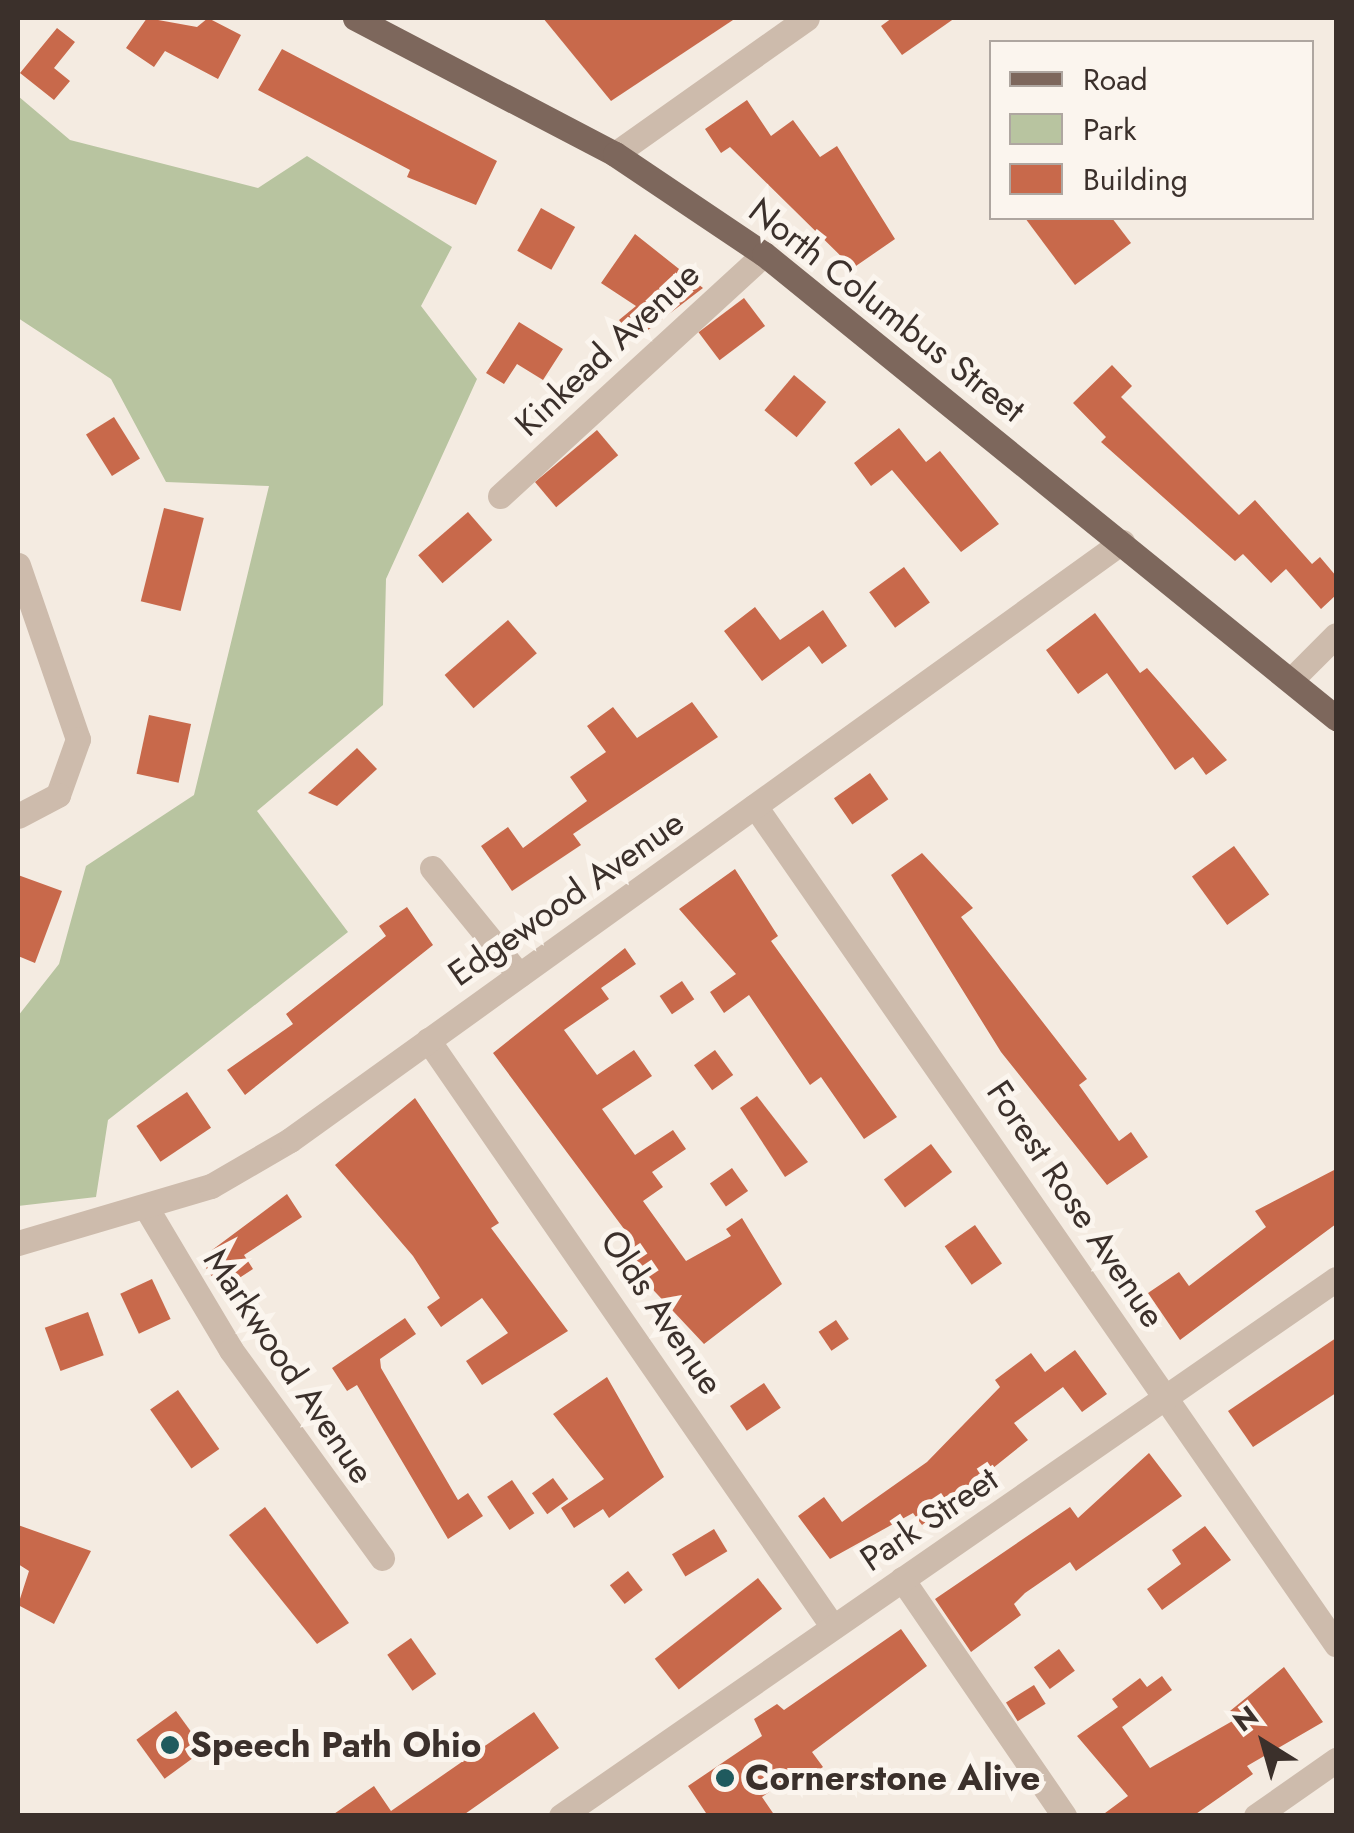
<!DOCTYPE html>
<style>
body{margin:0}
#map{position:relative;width:1354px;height:1833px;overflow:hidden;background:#f4ebe1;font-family:Jost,sans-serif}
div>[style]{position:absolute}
.green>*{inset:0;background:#b8c4a0}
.building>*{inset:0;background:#c8694b;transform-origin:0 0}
.minor>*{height:25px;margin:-12.5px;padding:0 12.5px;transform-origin:12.5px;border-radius:12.5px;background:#cdbbac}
.major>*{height:25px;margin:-12.5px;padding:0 12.5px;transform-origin:12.5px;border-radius:12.5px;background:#7d675c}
.dots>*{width:28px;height:28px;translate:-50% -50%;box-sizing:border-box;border:5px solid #fbf5ee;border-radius:50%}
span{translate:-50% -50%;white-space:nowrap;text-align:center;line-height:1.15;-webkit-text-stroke:10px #fbf5ee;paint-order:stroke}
.street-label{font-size:35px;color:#3b302b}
.poi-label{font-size:35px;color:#3b302b;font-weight:700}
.left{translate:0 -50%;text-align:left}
.frame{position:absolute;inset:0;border:20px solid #3b302b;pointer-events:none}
.legend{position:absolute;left:989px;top:40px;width:325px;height:180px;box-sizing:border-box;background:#fbf5ee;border:2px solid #aea6a0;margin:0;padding:12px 18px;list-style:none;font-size:30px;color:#3b302b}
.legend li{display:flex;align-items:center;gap:20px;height:50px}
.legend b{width:50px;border:2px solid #aea6a0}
.north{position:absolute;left:1214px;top:1693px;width:100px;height:100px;-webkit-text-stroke:8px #fbf5ee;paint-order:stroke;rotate:323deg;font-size:28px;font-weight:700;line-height:40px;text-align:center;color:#3b302b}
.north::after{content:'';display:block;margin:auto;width:35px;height:45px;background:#3b302b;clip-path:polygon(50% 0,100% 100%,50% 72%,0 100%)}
</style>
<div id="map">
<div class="green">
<div style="clip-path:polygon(18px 96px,70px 140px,258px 188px,307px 156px,452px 247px,421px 306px,477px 379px,386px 579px,383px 705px,257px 811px,348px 932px,108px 1120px,96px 1197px,18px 1206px,18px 1016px,59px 964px,86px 866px,194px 795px,269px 486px,166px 482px,111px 379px,18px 318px)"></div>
</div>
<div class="building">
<div style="clip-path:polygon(147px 18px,197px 27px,208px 18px,241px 35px,218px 79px,165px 51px,154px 67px,126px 48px)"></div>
<div style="clip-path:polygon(543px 18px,736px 18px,611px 101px)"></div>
<div style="clip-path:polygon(892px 18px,955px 18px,902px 55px,881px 26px)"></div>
<div style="clip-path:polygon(57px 28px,75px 42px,54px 68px,70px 81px,54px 100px,20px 73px)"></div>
<div style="clip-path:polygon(282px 49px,497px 161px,476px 205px,407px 177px,410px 170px,258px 90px)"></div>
<div style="clip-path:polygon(747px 100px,771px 136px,793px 120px,820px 157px,837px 146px,895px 239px,853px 268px,730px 147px,721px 153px,705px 129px)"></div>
<div style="left:541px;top:208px;width:39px;height:49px;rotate:29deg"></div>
<div style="clip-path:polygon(1025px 218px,1112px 218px,1131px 243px,1075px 285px)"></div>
<div style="clip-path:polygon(635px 234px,703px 288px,635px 340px,619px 320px,636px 306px,601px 283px)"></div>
<div style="left:744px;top:298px;width:35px;height:57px;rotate:53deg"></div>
<div style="clip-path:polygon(519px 322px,563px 349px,543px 380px,517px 364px,504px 384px,486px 373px)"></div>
<div style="clip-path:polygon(1112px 365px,1132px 386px,1121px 397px,1239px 515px,1255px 500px,1312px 564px,1320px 557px,1336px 576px,1336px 595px,1321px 609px,1286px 569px,1271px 583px,1243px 554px,1235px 561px,1101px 442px,1106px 437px,1073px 403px)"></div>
<div style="left:794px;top:375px;width:42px;height:46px;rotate:40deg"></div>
<div style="left:114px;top:417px;width:49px;height:33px;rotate:58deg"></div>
<div style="clip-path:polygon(899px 428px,926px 462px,940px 451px,999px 524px,961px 552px,892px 470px,871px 486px,854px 463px)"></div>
<div style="left:597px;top:430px;width:33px;height:81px;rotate:50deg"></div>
<div style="left:164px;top:508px;width:41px;height:96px;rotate:14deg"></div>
<div style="left:468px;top:512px;width:37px;height:66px;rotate:49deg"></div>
<div style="left:904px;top:567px;width:44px;height:43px;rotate:54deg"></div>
<div style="clip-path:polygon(755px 607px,780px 640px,823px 610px,847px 646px,822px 664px,809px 646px,762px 681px,724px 631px)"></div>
<div style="clip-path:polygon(1095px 613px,1140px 673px,1147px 668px,1227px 760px,1206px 775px,1193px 757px,1175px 770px,1107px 673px,1078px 694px,1046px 650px)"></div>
<div style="left:508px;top:620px;width:44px;height:84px;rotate:49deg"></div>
<div style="clip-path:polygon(692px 702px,718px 737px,573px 834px,581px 845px,512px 891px,481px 846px,508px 827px,523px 848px,587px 801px,570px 777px,606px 752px,587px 726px,613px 707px,637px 738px)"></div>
<div style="left:149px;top:715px;width:43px;height:60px;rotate:12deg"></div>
<div style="clip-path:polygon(357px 748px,377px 769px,337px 806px,308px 793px)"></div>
<div style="left:870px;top:773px;width:32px;height:44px;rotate:55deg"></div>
<div style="left:1234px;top:846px;width:60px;height:52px;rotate:54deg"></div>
<div style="clip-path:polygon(922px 853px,973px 908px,961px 917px,1087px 1079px,1079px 1085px,1119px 1141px,1131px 1132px,1148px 1157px,1107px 1185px,1001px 1052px,891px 875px)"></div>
<div style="clip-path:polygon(735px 869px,778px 936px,771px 941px,897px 1117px,864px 1139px,821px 1077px,810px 1085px,749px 995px,724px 1013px,710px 992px,736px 974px,679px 909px)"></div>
<div style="clip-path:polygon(18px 875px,62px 891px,35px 963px,18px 956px)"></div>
<div style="clip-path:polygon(407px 907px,433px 945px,245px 1095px,227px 1070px,293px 1024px,286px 1014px,386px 936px,379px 926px)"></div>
<div style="clip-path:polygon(625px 948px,636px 964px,601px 988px,609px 999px,564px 1030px,597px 1075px,634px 1050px,652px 1076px,602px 1109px,635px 1155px,673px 1130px,686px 1149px,652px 1172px,663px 1187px,643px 1201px,686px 1261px,731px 1236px,726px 1229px,742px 1218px,782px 1284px,704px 1344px,642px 1278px,622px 1249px,633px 1241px,493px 1053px)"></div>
<div style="left:682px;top:981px;width:22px;height:27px;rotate:56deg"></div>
<div style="left:715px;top:1050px;width:31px;height:26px;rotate:54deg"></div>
<div style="left:187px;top:1092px;width:43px;height:61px;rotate:56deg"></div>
<div style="clip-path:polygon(757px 1096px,808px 1162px,785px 1177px,740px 1108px)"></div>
<div style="clip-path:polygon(415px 1098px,499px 1223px,491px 1228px,568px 1331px,482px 1385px,466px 1361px,508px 1333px,482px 1298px,441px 1327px,427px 1307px,440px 1298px,413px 1256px,335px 1165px)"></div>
<div style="left:931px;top:1144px;width:35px;height:59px;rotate:53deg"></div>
<div style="left:732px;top:1168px;width:28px;height:27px;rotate:55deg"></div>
<div style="clip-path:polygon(1336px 1169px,1336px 1224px,1180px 1340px,1148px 1293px,1179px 1272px,1189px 1286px,1266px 1227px,1255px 1211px)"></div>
<div style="clip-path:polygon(287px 1194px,302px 1217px,244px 1255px,253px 1269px,221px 1290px,200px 1259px)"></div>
<div style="left:975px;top:1225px;width:47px;height:37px;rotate:55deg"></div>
<div style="left:152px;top:1279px;width:44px;height:35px;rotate:65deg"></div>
<div style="left:88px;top:1312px;width:46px;height:46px;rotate:70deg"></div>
<div style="clip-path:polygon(405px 1318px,416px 1334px,380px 1359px,381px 1368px,458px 1500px,468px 1493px,483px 1516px,448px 1539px,357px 1385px,347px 1391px,332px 1368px)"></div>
<div style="left:836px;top:1320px;width:23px;height:21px;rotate:56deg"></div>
<div style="clip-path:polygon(1336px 1338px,1336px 1393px,1253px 1447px,1228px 1411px)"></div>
<div style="clip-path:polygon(1075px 1350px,1107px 1394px,1082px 1412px,1063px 1387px,1014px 1423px,1028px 1440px,922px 1525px,913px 1513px,830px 1559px,798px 1516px,824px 1497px,842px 1522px,927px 1462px,1000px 1387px,995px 1380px,1031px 1353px,1045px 1372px)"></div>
<div style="clip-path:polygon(607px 1377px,664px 1477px,609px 1518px,603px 1509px,574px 1528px,561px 1508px,604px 1479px,553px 1414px)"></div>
<div style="left:764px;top:1383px;width:30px;height:41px;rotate:56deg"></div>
<div style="left:178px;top:1390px;width:72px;height:34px;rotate:55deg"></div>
<div style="clip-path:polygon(1149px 1453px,1182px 1496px,1076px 1571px,1070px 1562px,1025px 1593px,1014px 1604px,1021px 1615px,971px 1652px,935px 1599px,1070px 1507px,1078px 1518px)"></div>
<div style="left:553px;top:1478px;width:26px;height:26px;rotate:54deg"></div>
<div style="left:512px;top:1480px;width:40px;height:30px;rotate:56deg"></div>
<div style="clip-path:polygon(265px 1507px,349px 1623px,317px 1644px,229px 1535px)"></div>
<div style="clip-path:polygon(18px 1525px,91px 1551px,54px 1624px,18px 1605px,29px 1571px,18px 1564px)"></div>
<div style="clip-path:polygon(1205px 1526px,1231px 1560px,1162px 1610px,1147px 1589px,1181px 1564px,1172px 1550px)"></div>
<div style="left:714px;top:1529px;width:26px;height:49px;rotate:59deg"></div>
<div style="left:628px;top:1571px;width:24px;height:23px;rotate:52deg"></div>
<div style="left:758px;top:1578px;width:39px;height:131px;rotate:52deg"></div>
<div style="clip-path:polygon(901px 1629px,927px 1666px,812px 1752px,823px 1767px,807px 1778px,801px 1770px,762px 1797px,775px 1816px,708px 1816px,688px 1786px,762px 1736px,754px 1719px,777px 1704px,784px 1710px)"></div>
<div style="left:411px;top:1638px;width:44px;height:29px;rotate:55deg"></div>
<div style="left:1059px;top:1649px;width:27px;height:31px;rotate:54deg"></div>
<div style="clip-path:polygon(1284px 1667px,1323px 1722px,1247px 1766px,1253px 1774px,1193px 1816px,1101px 1816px,1128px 1796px,1077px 1736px,1118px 1707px,1112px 1699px,1140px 1678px,1147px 1687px,1162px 1676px,1172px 1690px,1122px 1727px,1150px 1768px,1236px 1719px,1230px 1711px)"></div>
<div style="left:1034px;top:1685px;width:22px;height:33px;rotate:58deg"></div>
<div style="left:176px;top:1711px;width:48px;height:49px;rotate:54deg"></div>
<div style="clip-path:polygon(534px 1712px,559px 1748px,462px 1816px,331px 1816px,374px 1786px,391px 1811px)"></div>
</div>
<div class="minor">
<div style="left:615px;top:154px;width:235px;rotate:-35.3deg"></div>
<div style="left:500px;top:496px;width:358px;rotate:-42.5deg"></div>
<div style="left:18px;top:565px;width:184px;rotate:71deg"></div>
<div style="left:78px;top:739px;width:59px;rotate:109.7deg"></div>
<div style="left:58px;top:795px;width:45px;rotate:152.3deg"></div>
<div style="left:1292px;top:679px;width:62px;rotate:-45deg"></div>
<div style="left:755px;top:806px;width:1020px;rotate:55.27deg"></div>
<div style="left:432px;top:868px;width:138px;rotate:50.9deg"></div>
<div style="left:428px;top:1040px;width:713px;rotate:55.4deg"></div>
<div style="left:147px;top:1209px;width:164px;rotate:59.2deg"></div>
<div style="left:231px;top:1350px;width:257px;rotate:54deg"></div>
<div style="left:18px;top:1243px;width:201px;rotate:-16.5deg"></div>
<div style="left:211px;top:1186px;width:91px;rotate:-30.2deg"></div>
<div style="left:290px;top:1140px;width:1025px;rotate:-35.71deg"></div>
<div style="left:902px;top:1579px;width:287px;rotate:55.6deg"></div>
<div style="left:561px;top:1816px;width:943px;rotate:-34.72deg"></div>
<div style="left:1256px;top:1816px;width:98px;rotate:-35deg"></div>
</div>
<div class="major">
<div style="left:355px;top:18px;width:293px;rotate:27.6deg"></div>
<div style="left:615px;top:154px;width:179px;rotate:33.9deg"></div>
<div style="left:764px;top:254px;width:737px;rotate:39.05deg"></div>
</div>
<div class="dots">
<div style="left:170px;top:1745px;background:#1f5a5e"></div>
<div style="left:725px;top:1778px;background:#1f5a5e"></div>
</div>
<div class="street-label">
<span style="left:887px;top:310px;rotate:38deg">North Columbus Street</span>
<span style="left:607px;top:349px;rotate:-43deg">Kinkead Avenue</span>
<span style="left:566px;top:898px;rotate:-35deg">Edgewood Avenue</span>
<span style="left:1076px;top:1204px;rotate:56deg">Forest Rose Avenue</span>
<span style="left:662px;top:1312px;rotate:56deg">Olds Avenue</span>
<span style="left:289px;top:1366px;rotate:56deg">Markwood Avenue</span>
<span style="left:929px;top:1519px;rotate:-34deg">Park Street</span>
</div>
<div class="poi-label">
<span class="left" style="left:190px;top:1745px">Speech Path Ohio</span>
<span class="left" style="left:745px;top:1778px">Cornerstone Alive</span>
</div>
<div class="frame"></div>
<ul class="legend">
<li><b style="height:12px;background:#7d675c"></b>Road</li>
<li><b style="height:28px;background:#b8c4a0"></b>Park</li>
<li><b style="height:28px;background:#c8694b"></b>Building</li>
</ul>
<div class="north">N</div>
</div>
